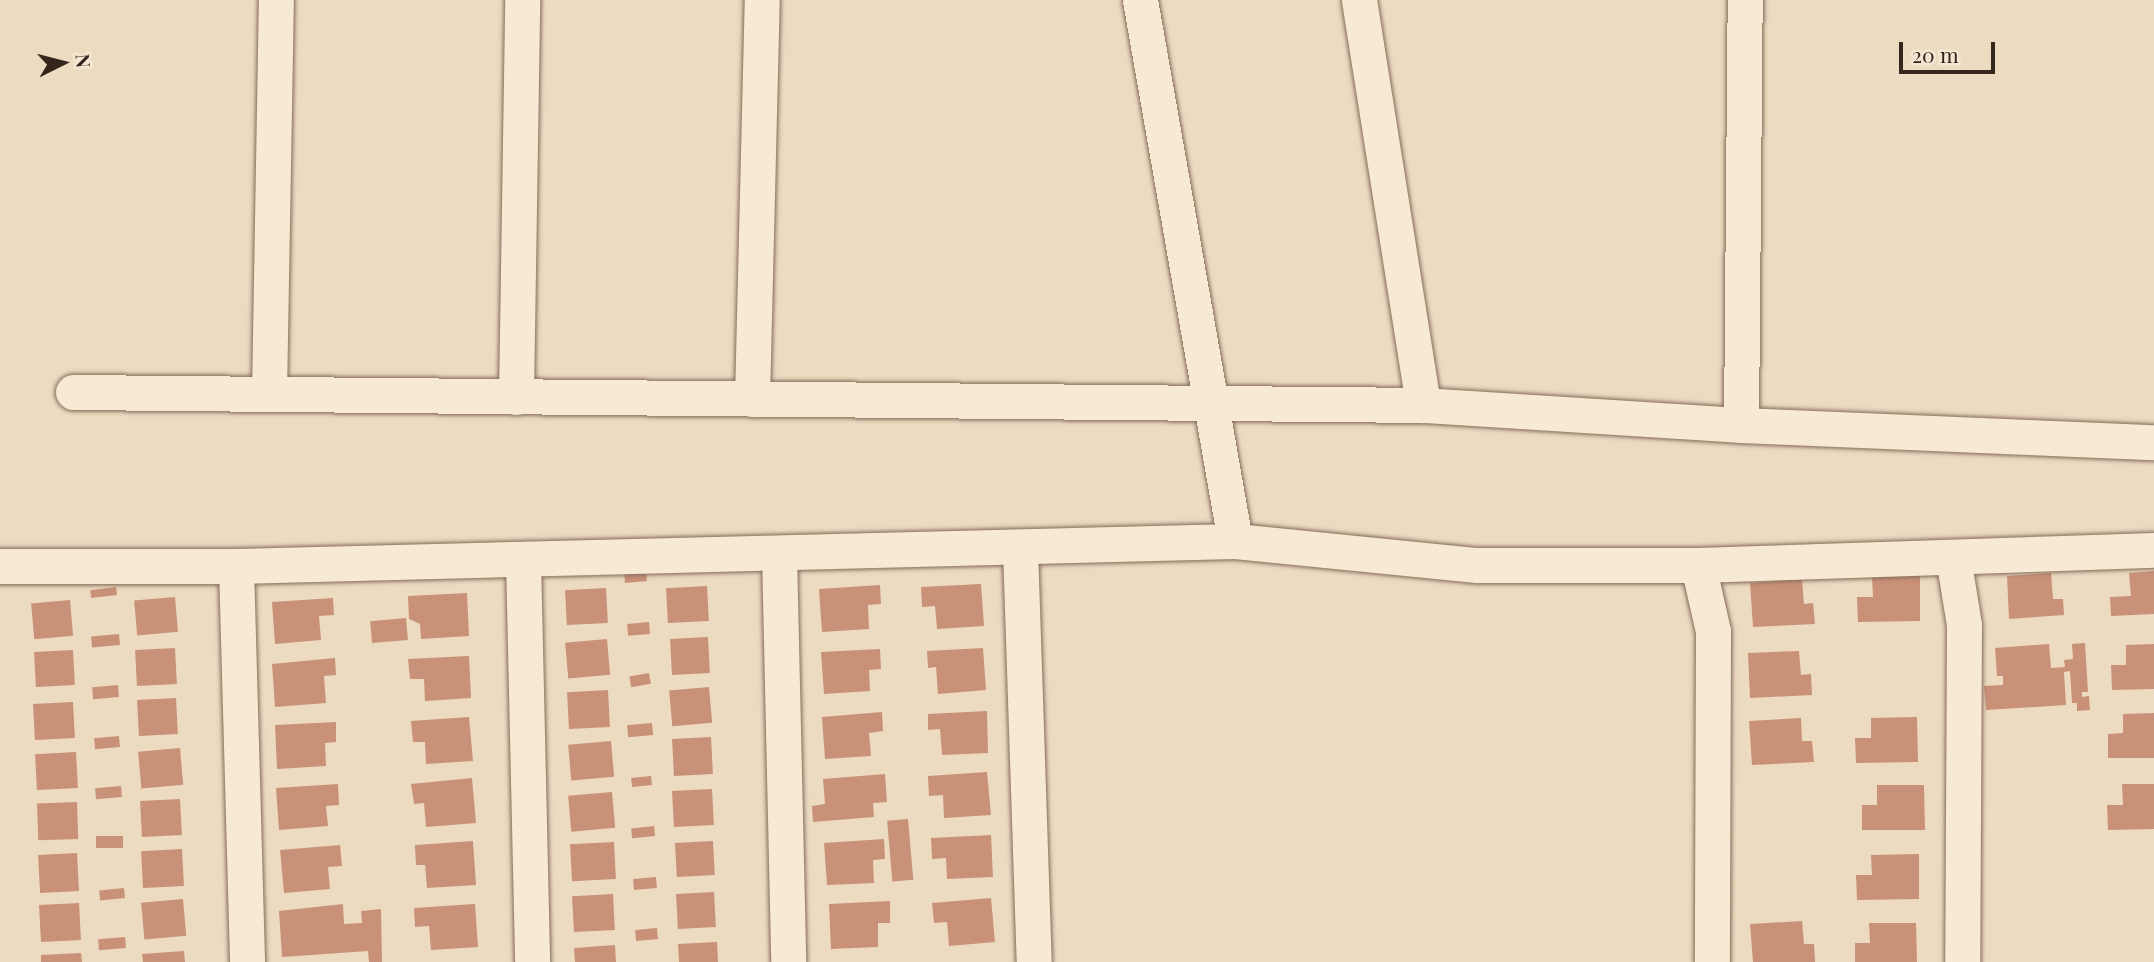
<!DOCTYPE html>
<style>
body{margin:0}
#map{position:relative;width:2154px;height:962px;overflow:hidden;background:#ecdbc1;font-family:"Playfair Display",serif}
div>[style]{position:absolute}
.building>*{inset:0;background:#c99178;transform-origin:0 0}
.roads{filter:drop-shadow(0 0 2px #856c5a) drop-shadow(0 0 2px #856c5a)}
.street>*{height:35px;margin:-17.5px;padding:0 17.5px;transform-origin:17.5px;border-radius:17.5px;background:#f7e9d4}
span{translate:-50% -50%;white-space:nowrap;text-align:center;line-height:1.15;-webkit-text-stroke:7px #f4e6d1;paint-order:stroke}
.north{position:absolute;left:28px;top:28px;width:70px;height:70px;-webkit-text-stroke:5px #f4e6d1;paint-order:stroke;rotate:84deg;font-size:19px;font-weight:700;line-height:28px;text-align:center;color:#35261d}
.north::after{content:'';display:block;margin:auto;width:24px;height:32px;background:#35261d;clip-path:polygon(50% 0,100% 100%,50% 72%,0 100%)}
.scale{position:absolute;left:1899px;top:42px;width:96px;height:32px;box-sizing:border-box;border:4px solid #35261d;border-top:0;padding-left:9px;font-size:21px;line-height:24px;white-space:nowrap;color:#35261d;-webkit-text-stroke:5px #f4e6d1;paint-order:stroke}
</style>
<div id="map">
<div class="building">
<div style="left:646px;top:570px;width:11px;height:22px;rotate:85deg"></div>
<div style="clip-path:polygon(2154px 571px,2154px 614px,2111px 616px,2110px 597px,2131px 596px,2129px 573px)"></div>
<div style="clip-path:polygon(2051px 573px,2053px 599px,2063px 599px,2064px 615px,2009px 619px,2007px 576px)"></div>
<div style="clip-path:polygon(1920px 576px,1920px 621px,1858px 622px,1857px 597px,1873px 597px,1872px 577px)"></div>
<div style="clip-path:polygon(1802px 579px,1804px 604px,1813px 603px,1815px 624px,1753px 627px,1750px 583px)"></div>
<div style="clip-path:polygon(981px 584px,984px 626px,937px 629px,935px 606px,922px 607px,921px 587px)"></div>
<div style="clip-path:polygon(880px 585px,881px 604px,868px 605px,869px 629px,822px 632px,819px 589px)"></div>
<div style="left:707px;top:586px;width:35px;height:41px;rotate:87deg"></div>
<div style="left:116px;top:587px;width:8px;height:26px;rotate:83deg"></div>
<div style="left:606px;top:588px;width:35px;height:41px;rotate:87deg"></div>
<div style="clip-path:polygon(467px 593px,469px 636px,421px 639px,420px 624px,409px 619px,408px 596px)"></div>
<div style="left:175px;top:597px;width:35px;height:41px;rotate:85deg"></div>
<div style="clip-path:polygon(333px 598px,334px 615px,319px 616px,321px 640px,275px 644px,272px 602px)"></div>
<div style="left:70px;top:600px;width:36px;height:39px;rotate:85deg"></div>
<div style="left:406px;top:618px;width:22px;height:36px;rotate:85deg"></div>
<div style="left:649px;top:622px;width:12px;height:22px;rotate:85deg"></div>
<div style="left:119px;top:634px;width:11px;height:28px;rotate:85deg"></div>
<div style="left:708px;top:637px;width:36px;height:38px;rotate:87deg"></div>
<div style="left:607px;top:639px;width:36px;height:42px;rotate:85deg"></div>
<div style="clip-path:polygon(2085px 643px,2088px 692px,2082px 692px,2082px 697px,2089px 696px,2090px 710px,2077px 711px,2077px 703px,2072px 703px,2070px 671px,2064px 672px,2066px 705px,1986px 710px,1984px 686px,2003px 685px,2003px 676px,1997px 676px,1995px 648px,2049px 644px,2051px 668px,2065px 667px,2064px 660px,2073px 659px,2072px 644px)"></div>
<div style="clip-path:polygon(2154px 644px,2154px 689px,2112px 690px,2111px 665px,2126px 665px,2126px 645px)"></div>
<div style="left:175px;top:648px;width:36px;height:40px;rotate:87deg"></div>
<div style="clip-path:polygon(983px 648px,986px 690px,938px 694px,936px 667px,928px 668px,927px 651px)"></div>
<div style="clip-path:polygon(880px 649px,881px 669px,869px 670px,870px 691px,824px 694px,821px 652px)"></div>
<div style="left:73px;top:650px;width:35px;height:39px;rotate:87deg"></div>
<div style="clip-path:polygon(1799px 651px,1801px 675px,1811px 674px,1812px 695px,1750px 698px,1748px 653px)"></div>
<div style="clip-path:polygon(469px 656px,471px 698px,425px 701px,424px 679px,410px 679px,408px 659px)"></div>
<div style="clip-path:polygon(335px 658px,336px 675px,324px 676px,326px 703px,275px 707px,272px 664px)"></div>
<div style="left:649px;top:673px;width:11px;height:20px;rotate:80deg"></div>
<div style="left:118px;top:685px;width:12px;height:26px;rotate:85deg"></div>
<div style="left:709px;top:687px;width:36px;height:40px;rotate:85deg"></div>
<div style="left:608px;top:690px;width:37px;height:41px;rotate:87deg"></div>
<div style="left:176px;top:698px;width:36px;height:39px;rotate:87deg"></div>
<div style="left:73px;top:702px;width:36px;height:40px;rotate:87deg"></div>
<div style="clip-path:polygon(987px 711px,988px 753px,942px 755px,940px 729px,928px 730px,928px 714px)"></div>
<div style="clip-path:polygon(882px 712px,883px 731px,869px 733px,871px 756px,825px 759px,822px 717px)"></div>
<div style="clip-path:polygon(2154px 713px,2154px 758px,2108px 758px,2108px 734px,2123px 733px,2123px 714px)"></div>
<div style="clip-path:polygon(469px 717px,473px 761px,426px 764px,425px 742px,413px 742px,411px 721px)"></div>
<div style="clip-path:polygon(1917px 717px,1918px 762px,1856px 763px,1855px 738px,1871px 738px,1871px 718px)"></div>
<div style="clip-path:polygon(1801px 718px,1802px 741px,1812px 741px,1814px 762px,1752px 765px,1749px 721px)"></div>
<div style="clip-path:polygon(336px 722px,336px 742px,325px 743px,326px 766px,277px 769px,275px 725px)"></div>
<div style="left:652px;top:723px;width:12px;height:25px;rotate:85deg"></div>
<div style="left:119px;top:736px;width:11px;height:25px;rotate:85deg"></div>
<div style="left:711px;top:737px;width:37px;height:39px;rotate:87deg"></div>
<div style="left:611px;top:741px;width:36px;height:43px;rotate:85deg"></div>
<div style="left:180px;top:748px;width:37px;height:42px;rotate:85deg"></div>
<div style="left:76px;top:752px;width:36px;height:41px;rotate:87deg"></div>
<div style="clip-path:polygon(987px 772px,991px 815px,944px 818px,943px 795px,929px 796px,928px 776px)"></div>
<div style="clip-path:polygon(885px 774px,887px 802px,873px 803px,874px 817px,813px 822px,812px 806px,825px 804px,823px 779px)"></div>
<div style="left:651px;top:776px;width:9px;height:20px;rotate:84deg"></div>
<div style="clip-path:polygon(472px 778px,476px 823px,426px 827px,424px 803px,414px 804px,411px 784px)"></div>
<div style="clip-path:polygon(338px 784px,339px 805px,326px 806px,328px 826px,279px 830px,276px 788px)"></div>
<div style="clip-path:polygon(2122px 784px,2154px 784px,2154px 829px,2108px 830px,2107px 805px,2123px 805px)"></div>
<div style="clip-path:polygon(1877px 785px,1924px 785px,1925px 830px,1862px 830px,1862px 805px,1877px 805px)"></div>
<div style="left:121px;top:786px;width:11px;height:26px;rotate:85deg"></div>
<div style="left:712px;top:789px;width:36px;height:40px;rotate:87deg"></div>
<div style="left:612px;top:792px;width:36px;height:44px;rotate:85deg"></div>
<div style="left:180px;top:799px;width:36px;height:40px;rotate:87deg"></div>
<div style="left:77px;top:802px;width:37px;height:40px;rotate:88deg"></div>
<div style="left:908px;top:819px;width:61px;height:21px;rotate:85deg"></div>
<div style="left:654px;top:826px;width:10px;height:23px;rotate:84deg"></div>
<div style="clip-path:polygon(991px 835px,993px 877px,947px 879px,946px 858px,932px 859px,931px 838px)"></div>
<div style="left:123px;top:836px;width:12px;height:27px;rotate:90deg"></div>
<div style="clip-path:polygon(884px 839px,885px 859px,873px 860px,874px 883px,827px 885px,824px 843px)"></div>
<div style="clip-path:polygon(473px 841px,476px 885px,427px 888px,425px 865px,416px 865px,415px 845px)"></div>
<div style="left:713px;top:841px;width:34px;height:38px;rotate:87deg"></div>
<div style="left:614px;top:842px;width:37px;height:44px;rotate:87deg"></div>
<div style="clip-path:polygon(340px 845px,342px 866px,328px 867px,330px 889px,284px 893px,280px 850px)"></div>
<div style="left:182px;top:849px;width:37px;height:41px;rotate:87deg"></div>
<div style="left:77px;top:853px;width:38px;height:39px;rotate:87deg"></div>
<div style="clip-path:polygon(1919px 854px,1919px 899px,1857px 900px,1856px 875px,1872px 875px,1871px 855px)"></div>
<div style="left:656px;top:877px;width:11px;height:23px;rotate:85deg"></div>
<div style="left:124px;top:888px;width:10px;height:25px;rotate:84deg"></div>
<div style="left:714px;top:892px;width:35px;height:38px;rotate:87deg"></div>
<div style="left:613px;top:894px;width:36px;height:41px;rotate:87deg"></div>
<div style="clip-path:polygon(991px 898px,995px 942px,949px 946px,947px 922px,934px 923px,932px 903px)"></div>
<div style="left:183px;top:899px;width:37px;height:42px;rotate:85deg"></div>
<div style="clip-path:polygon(890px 901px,890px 923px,878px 923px,878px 947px,831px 949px,829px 904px)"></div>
<div style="left:79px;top:903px;width:37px;height:40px;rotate:87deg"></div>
<div style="clip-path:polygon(343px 904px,344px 924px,362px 923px,361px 911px,381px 909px,382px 962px,369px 962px,368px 951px,282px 957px,279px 911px)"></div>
<div style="clip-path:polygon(475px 904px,478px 947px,431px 950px,429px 926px,415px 927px,414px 908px)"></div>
<div style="clip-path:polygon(1802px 921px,1804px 944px,1814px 944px,1815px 962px,1753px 962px,1750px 924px)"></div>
<div style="clip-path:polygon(1869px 923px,1916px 923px,1917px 962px,1855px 962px,1855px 943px,1870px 943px)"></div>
<div style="left:657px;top:928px;width:11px;height:22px;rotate:85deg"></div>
<div style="left:125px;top:937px;width:11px;height:27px;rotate:85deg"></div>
<div style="left:717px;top:942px;width:20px;height:39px;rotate:87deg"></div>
<div style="clip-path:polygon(615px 945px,616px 962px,575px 962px,574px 948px)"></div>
<div style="clip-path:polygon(184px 951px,185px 962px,143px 962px,142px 954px)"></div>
<div style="clip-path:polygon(81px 953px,82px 962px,41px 962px,41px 955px)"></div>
</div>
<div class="roads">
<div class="street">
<div style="left:1140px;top:0;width:549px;rotate:80.04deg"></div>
<div style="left:1359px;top:0;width:410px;rotate:81deg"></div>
<div style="left:73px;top:392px;width:1350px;rotate:0.55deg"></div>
<div style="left:1423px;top:405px;width:319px;rotate:3.6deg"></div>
<div style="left:1741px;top:425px;width:413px;rotate:2.4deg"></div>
<div style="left:269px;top:394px;width:394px;rotate:-89deg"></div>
<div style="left:516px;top:397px;width:397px;rotate:-89.1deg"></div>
<div style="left:752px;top:399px;width:399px;rotate:-88.6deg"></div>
<div style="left:1741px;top:425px;width:425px;rotate:-89.5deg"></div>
<div style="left:1020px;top:548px;width:414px;rotate:88.1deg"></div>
<div style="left:779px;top:553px;width:409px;rotate:88.7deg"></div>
<div style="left:1953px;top:557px;width:69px;rotate:80.8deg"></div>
<div style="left:1964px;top:625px;width:337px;rotate:90.3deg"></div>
<div style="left:523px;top:559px;width:403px;rotate:88.7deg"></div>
<div style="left:1698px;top:565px;width:68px;rotate:77.2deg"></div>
<div style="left:1713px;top:631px;width:331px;rotate:90.2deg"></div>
<div style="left:0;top:566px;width:236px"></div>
<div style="left:236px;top:566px;width:999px;rotate:-1.43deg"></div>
<div style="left:1235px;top:541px;width:243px;rotate:5.7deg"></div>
<div style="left:1477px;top:565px;width:221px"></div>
<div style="left:1698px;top:565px;width:456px;rotate:-1.9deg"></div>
<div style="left:236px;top:566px;width:396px;rotate:88.4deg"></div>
</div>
</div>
<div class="north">N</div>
<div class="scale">20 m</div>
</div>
